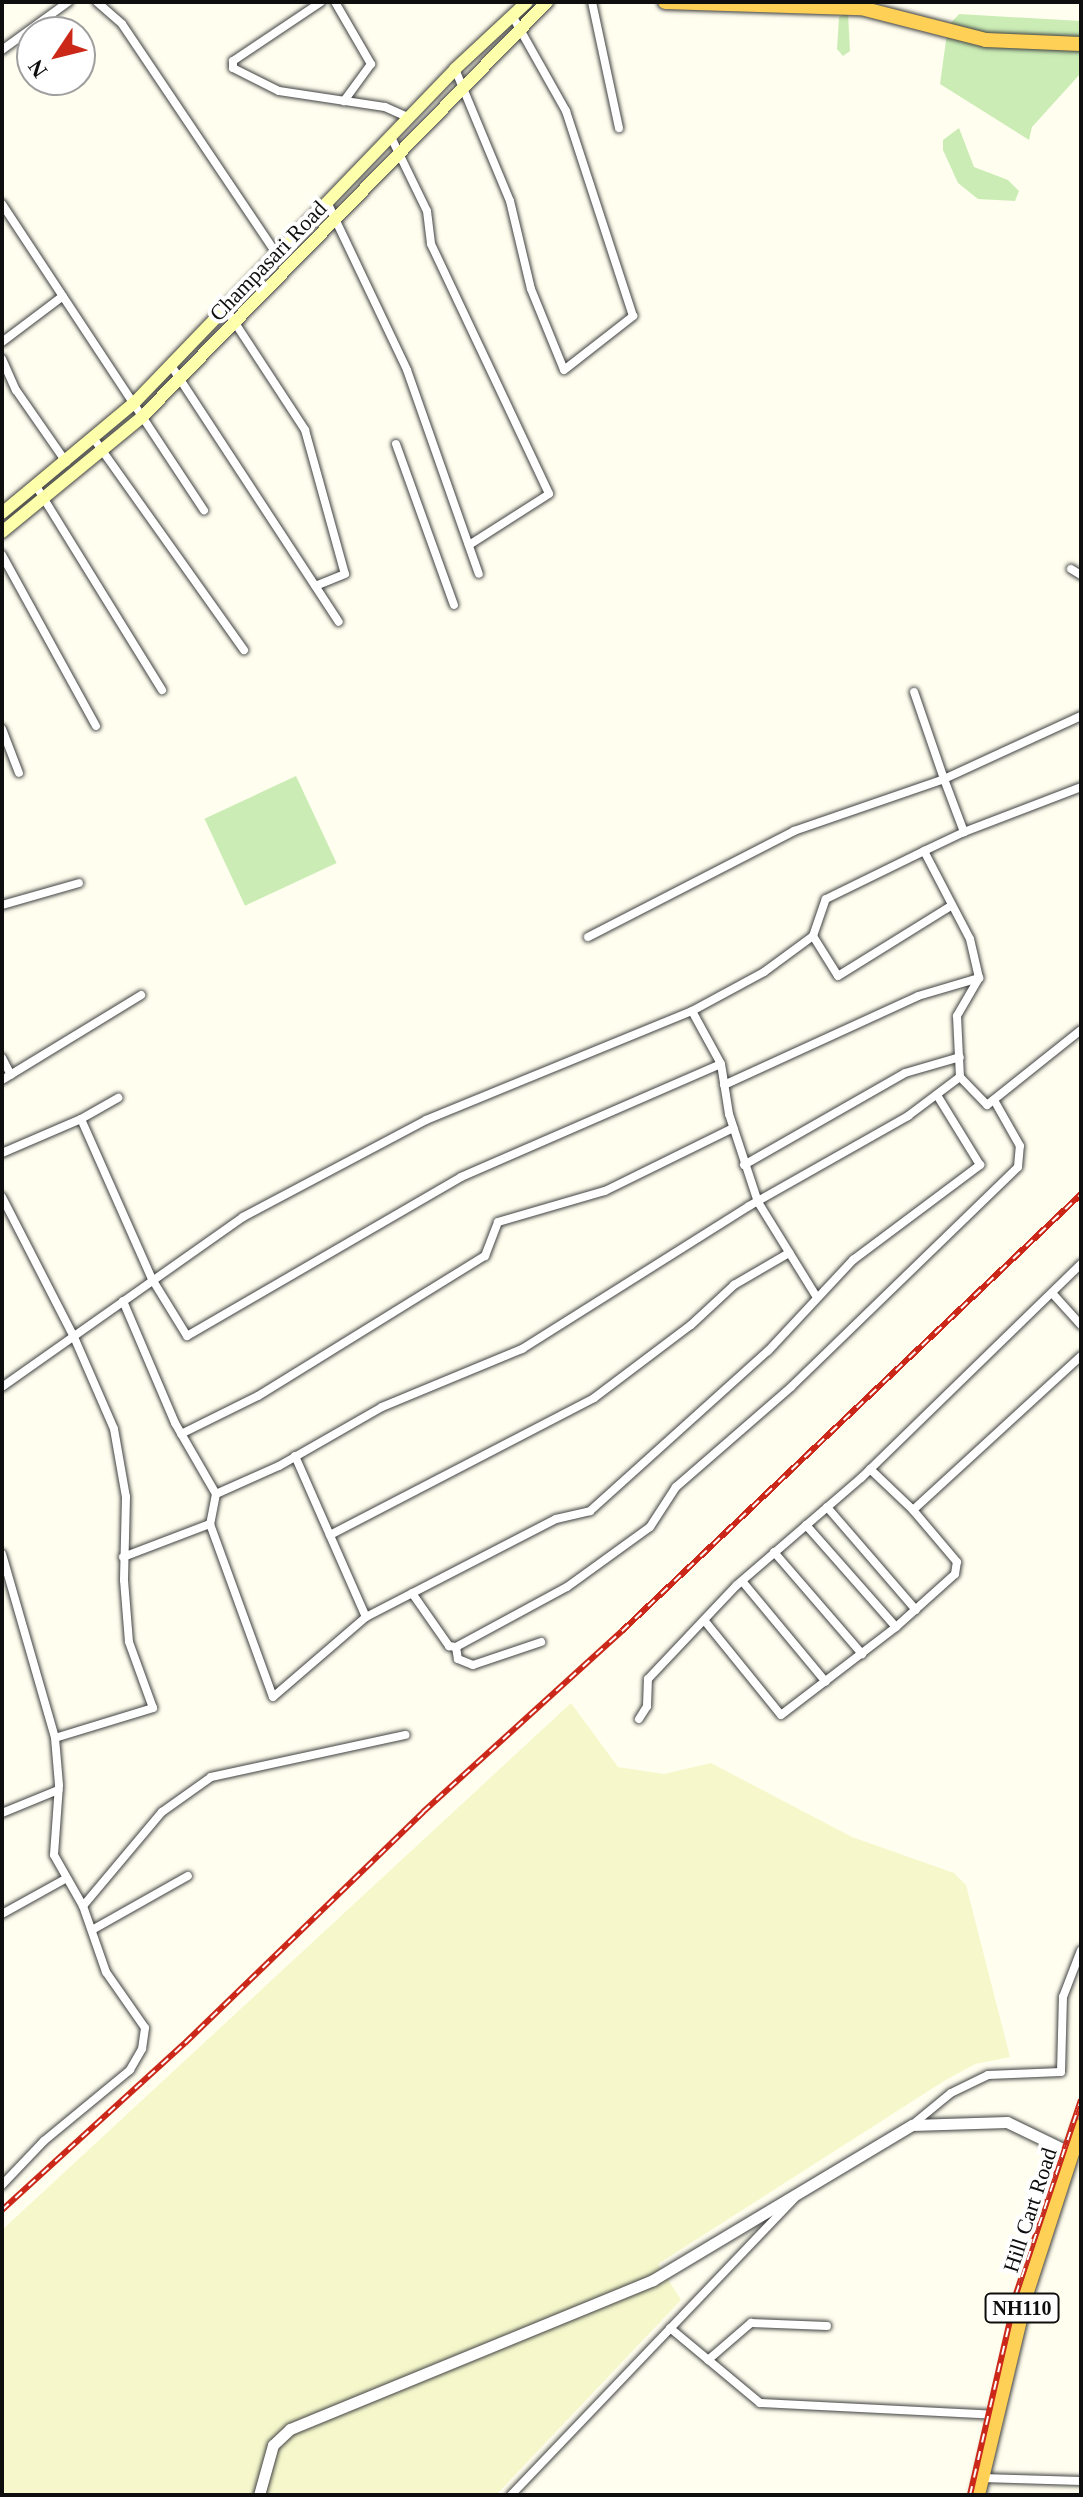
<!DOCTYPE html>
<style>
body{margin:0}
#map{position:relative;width:1083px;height:2497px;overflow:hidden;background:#fffeef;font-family:Georgia,serif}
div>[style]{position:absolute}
.farmland>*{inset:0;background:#f6f8cc}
.green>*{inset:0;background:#cbedb5;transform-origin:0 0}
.roads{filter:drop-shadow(0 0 2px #414141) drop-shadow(0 0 2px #414141)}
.minor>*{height:8px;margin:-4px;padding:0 4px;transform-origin:4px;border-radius:4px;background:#fff}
.tertiary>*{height:11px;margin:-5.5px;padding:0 5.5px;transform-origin:5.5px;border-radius:5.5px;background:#fff}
.secondary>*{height:12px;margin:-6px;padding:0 6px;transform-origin:6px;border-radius:6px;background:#feffaa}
.trunk>*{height:14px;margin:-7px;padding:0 7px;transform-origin:7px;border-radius:7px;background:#ffd056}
.rail>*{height:6px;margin-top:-3px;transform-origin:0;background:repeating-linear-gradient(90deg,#fff 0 9px,#cb2819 0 18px);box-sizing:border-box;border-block:2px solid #cb2819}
span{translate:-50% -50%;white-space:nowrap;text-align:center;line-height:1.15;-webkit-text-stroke:8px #fff;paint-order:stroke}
.shield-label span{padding:2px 6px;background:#fff;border:2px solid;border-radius:6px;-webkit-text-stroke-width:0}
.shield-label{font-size:20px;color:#0e0e0e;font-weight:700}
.street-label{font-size:22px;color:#0e0e0e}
.frame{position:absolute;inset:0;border:4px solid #0e0e0e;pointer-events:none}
.north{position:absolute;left:16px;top:16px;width:80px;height:80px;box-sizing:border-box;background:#fff;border:2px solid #9f9f9f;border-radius:50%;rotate:235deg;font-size:22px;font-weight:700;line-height:32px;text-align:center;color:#0e0e0e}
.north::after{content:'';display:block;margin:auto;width:28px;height:36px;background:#cb2819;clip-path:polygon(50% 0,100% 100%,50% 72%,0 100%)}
</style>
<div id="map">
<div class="farmland">
<div style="clip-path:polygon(571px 1703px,618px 1767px,664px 1774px,711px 1763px,852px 1837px,954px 1873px,966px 1885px,1010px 2057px,975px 2064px,944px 2081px,658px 2264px,681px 2300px,496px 2495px,2px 2495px,2px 2230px)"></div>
</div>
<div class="green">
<div style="clip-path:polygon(848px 13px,850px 51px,843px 56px,837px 49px,839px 17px)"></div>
<div style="clip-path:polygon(959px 14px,1081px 21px,1081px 73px,1032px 127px,1029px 140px,940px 84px,948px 26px)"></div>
<div style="clip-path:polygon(959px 128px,974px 167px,1008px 180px,1019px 191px,1015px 201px,978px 199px,958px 183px,943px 150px,943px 140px)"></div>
<div style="left:296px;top:776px;width:96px;height:101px;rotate:65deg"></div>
</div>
<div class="roads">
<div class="minor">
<div style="left:97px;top:2px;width:33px;rotate:41deg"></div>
<div style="left:122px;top:24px;width:276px;rotate:56.1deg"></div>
<div style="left:321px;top:2px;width:106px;rotate:146.2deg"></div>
<div style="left:233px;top:61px;width:7px;rotate:90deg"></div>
<div style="left:233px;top:68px;width:51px;rotate:26.6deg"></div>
<div style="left:279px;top:91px;width:107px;rotate:8.6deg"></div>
<div style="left:385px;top:107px;width:27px;rotate:24deg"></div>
<div style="left:335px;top:2px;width:72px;rotate:59.9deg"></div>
<div style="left:371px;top:64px;width:46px;rotate:126.1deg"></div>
<div style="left:592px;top:2px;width:129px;rotate:77.9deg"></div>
<div style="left:2px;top:50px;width:82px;rotate:-36deg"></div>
<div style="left:455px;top:69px;width:143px;rotate:67.4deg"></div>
<div style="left:510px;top:201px;width:90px;rotate:76.6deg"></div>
<div style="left:531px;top:289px;width:87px;rotate:67.8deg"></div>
<div style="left:564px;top:370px;width:88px;rotate:-38deg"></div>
<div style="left:633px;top:316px;width:216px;rotate:-108.1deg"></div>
<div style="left:566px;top:111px;width:108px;rotate:-119.4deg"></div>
<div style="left:391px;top:137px;width:82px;rotate:64.1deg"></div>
<div style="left:427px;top:211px;width:33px;rotate:83deg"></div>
<div style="left:431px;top:244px;width:276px;rotate:64.7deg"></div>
<div style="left:549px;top:494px;width:95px;rotate:147.5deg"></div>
<div style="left:327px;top:202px;width:186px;rotate:64.5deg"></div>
<div style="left:407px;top:370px;width:216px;rotate:70.6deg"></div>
<div style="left:2px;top:204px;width:367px;rotate:56.6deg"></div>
<div style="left:224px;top:306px;width:148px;rotate:56.8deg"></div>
<div style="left:305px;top:430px;width:149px;rotate:74.5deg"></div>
<div style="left:345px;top:574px;width:32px;rotate:158deg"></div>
<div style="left:2px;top:342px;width:76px;rotate:-37deg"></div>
<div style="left:2px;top:359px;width:34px;rotate:66deg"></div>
<div style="left:16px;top:390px;width:88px;rotate:55.2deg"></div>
<div style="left:170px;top:364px;width:308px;rotate:56.8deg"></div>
<div style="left:94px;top:439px;width:259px;rotate:54.6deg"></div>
<div style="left:396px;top:444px;width:171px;rotate:70.2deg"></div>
<div style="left:36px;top:486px;width:240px;rotate:58.3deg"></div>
<div style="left:2px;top:555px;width:195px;rotate:61.2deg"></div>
<div style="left:1071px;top:569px;width:12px;rotate:31deg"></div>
<div style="left:1081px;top:716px;width:151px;rotate:155.3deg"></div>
<div style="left:944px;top:779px;width:57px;rotate:69.3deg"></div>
<div style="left:964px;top:832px;width:44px;rotate:154.6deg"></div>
<div style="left:924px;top:851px;width:99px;rotate:62.4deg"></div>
<div style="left:970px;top:939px;width:40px;rotate:77deg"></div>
<div style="left:979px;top:978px;width:44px;rotate:120.1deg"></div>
<div style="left:957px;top:1016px;width:61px;rotate:87.2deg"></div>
<div style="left:960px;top:1077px;width:39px;rotate:46deg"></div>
<div style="left:987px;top:1105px;width:120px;rotate:-38.6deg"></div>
<div style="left:2px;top:729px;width:47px;rotate:68.9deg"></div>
<div style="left:964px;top:832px;width:125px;rotate:-21deg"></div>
<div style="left:2px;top:905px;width:80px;rotate:-15.9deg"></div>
<div style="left:813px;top:936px;width:47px;rotate:58deg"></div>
<div style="left:838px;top:976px;width:133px;rotate:-31.8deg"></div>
<div style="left:588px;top:937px;width:232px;rotate:-27.2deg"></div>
<div style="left:794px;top:831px;width:159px;rotate:-19.1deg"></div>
<div style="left:944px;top:779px;width:92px;rotate:-109deg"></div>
<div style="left:692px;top:1011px;width:60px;rotate:61.3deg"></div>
<div style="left:721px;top:1064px;width:51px;rotate:80.9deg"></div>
<div style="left:729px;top:1114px;width:93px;rotate:71.8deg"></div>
<div style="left:758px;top:1202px;width:110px;rotate:58.3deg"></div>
<div style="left:2px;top:1058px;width:19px;rotate:62deg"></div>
<div style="left:2px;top:1080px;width:163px;rotate:-31.4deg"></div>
<div style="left:724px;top:1085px;width:213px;rotate:-24.6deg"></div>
<div style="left:918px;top:996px;width:64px;rotate:-16.4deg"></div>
<div style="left:81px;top:1119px;width:43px;rotate:-29.6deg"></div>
<div style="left:2px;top:1153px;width:86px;rotate:-23.3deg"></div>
<div style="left:81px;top:1119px;width:175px;rotate:66.1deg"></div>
<div style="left:152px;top:1279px;width:67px;rotate:58.4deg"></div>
<div style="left:187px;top:1336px;width:317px;rotate:-30.1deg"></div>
<div style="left:461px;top:1177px;width:283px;rotate:-23.5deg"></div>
<div style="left:744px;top:1165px;width:185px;rotate:-29.7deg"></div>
<div style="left:905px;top:1073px;width:57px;rotate:-16.2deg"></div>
<div style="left:2px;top:1197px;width:157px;rotate:62.8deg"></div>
<div style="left:74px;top:1337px;width:100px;rotate:66.5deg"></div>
<div style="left:114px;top:1429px;width:69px;rotate:80deg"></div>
<div style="left:126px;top:1497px;width:83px;rotate:91.4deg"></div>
<div style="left:124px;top:1580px;width:62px;rotate:85.4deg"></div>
<div style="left:129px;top:1642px;width:70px;rotate:70deg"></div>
<div style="left:153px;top:1708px;width:102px;rotate:163deg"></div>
<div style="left:1052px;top:1293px;width:43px;rotate:47.8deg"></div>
<div style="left:123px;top:1301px;width:133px;rotate:66.9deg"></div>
<div style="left:175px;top:1423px;width:82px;rotate:60deg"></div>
<div style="left:216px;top:1494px;width:69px;rotate:-24deg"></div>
<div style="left:279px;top:1466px;width:119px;rotate:-29.8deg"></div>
<div style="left:382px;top:1407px;width:152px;rotate:-22.5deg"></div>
<div style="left:522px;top:1349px;width:268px;rotate:-32.2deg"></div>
<div style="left:749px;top:1206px;width:183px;rotate:-29.5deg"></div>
<div style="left:908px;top:1116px;width:65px;rotate:-36.9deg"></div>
<div style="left:2px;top:1387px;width:295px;rotate:-35.2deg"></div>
<div style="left:243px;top:1217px;width:207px;rotate:-27.9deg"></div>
<div style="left:426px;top:1120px;width:287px;rotate:-22.3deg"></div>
<div style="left:692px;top:1011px;width:82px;rotate:-28.4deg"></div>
<div style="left:764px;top:972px;width:61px;rotate:-36.3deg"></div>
<div style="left:813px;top:936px;width:39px;rotate:-71deg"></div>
<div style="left:826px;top:899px;width:109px;rotate:-26.1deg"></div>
<div style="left:181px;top:1434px;width:86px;rotate:-26.3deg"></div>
<div style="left:258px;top:1396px;width:267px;rotate:-31.7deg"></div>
<div style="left:485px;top:1256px;width:36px;rotate:-69deg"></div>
<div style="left:498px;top:1222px;width:111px;rotate:-16.2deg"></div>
<div style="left:605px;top:1191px;width:143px;rotate:-26.2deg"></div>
<div style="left:295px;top:1456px;width:176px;rotate:66.2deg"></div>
<div style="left:870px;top:1469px;width:59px;rotate:43.6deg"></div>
<div style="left:216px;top:1494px;width:31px;rotate:101deg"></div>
<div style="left:210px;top:1524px;width:184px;rotate:70deg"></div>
<div style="left:273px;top:1697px;width:123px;rotate:-40.7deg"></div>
<div style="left:366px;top:1617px;width:214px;rotate:-27.3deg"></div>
<div style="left:556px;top:1519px;width:35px;rotate:-13deg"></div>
<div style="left:590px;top:1511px;width:239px;rotate:-42deg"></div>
<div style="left:768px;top:1351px;width:125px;rotate:-47deg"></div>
<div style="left:853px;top:1260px;width:159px;rotate:-36.8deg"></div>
<div style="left:980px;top:1165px;width:82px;rotate:-121.6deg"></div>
<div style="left:827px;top:1507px;width:136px;rotate:49.2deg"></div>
<div style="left:806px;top:1525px;width:136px;rotate:48.6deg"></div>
<div style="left:330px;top:1535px;width:297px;rotate:-27.4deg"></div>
<div style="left:594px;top:1398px;width:121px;rotate:-37deg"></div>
<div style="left:691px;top:1325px;width:59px;rotate:-42.9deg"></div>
<div style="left:734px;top:1285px;width:64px;rotate:-30.2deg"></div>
<div style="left:774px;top:1552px;width:135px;rotate:49.2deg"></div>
<div style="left:2px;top:1554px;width:191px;rotate:73.9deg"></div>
<div style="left:55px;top:1738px;width:47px;rotate:85.1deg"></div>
<div style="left:59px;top:1785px;width:70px;rotate:94.1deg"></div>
<div style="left:54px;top:1855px;width:59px;rotate:60.4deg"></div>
<div style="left:83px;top:1906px;width:70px;rotate:70.8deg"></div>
<div style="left:106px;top:1972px;width:68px;rotate:55.1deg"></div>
<div style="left:145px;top:2028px;width:21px;rotate:98deg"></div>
<div style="left:142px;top:2049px;width:24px;rotate:120deg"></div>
<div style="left:130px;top:2070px;width:112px;rotate:140.5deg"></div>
<div style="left:44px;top:2141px;width:61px;rotate:133.7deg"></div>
<div style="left:123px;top:1557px;width:93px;rotate:-20.8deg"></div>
<div style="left:742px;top:1581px;width:131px;rotate:50.3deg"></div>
<div style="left:412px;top:1593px;width:65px;rotate:55.1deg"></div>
<div style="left:449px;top:1646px;width:7px;rotate:8deg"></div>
<div style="left:456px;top:1647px;width:126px;rotate:-28.4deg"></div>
<div style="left:567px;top:1587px;width:102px;rotate:-35.9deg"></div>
<div style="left:650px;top:1527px;width:48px;rotate:-57deg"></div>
<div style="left:676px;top:1487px;width:152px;rotate:-41deg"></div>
<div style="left:791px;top:1387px;width:316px;rotate:-44.1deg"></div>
<div style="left:1018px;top:1167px;width:21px;rotate:-85deg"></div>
<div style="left:1020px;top:1146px;width:53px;rotate:-119.5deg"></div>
<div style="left:704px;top:1620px;width:122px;rotate:51deg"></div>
<div style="left:781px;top:1715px;width:145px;rotate:-37.4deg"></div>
<div style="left:896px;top:1627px;width:79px;rotate:-41.9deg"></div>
<div style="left:955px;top:1574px;width:12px;rotate:-81deg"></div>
<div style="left:957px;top:1562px;width:68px;rotate:-130.2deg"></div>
<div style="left:913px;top:1510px;width:228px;rotate:-42.5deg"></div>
<div style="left:456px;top:1647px;width:12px;rotate:81deg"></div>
<div style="left:458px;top:1659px;width:16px;rotate:22deg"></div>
<div style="left:473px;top:1665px;width:72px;rotate:-18.7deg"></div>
<div style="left:639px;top:1719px;width:15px;rotate:-58deg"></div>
<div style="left:647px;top:1706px;width:27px;rotate:-88deg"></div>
<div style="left:648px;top:1679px;width:129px;rotate:-46.6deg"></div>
<div style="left:737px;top:1585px;width:164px;rotate:-40.8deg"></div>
<div style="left:861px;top:1478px;width:307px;rotate:-44.2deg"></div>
<div style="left:2px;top:1813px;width:61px;rotate:-22.3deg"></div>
<div style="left:83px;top:1906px;width:123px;rotate:-50deg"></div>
<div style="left:162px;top:1812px;width:60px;rotate:-35.5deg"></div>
<div style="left:211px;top:1777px;width:199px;rotate:-12.2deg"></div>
<div style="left:2px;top:1914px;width:74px;rotate:-29deg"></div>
<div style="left:92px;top:1930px;width:110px;rotate:-29.4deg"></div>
<div style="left:912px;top:2125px;width:50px;rotate:-39.4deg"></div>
<div style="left:951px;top:2093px;width:41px;rotate:-25.9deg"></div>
<div style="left:988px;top:2075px;width:73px;rotate:-2.4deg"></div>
<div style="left:1061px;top:2072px;width:75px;rotate:-88.5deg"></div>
<div style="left:1063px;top:1997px;width:50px;rotate:-69deg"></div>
<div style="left:670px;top:2328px;width:117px;rotate:39.8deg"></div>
<div style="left:760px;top:2403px;width:235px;rotate:2.9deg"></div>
<div style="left:708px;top:2360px;width:57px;rotate:-40.7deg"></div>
<div style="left:751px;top:2323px;width:76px;rotate:2.3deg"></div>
<div style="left:982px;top:2478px;width:99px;rotate:1.7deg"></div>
<div style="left:511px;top:2495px;width:411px;rotate:-46.3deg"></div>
</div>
<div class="tertiary">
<div style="left:259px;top:2495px;width:52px;rotate:-74.4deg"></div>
<div style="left:273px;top:2445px;width:23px;rotate:-43deg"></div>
<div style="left:290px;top:2429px;width:392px;rotate:-22.3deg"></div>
<div style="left:653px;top:2280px;width:302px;rotate:-30.9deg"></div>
<div style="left:912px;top:2125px;width:95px;rotate:-1.8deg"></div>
<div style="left:1007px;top:2122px;width:71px;rotate:25.8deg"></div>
</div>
<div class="secondary">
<div style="left:2px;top:513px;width:172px;rotate:-39.8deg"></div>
<div style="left:134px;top:403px;width:463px;rotate:-46.1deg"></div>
<div style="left:455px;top:69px;width:98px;rotate:-42.9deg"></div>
<div style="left:2px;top:532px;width:181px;rotate:-39.4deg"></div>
<div style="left:142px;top:417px;width:580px;rotate:-45.7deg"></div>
</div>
<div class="trunk">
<div style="left:665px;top:2px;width:196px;rotate:1.8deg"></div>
<div style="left:861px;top:8px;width:129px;rotate:14.4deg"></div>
<div style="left:986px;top:40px;width:95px;rotate:2.4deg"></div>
<div style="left:978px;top:2495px;width:206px;rotate:-76.5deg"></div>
<div style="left:1026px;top:2295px;width:178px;rotate:-72deg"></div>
</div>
</div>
<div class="rail">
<div style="left:2px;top:2210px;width:248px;rotate:-42.4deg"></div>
<div style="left:185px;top:2043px;width:332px;rotate:-44.1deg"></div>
<div style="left:423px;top:1812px;width:269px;rotate:-42.3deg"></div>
<div style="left:622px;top:1631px;width:634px;rotate:-43.59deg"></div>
<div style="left:970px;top:2495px;width:206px;rotate:-77.1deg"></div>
<div style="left:1016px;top:2294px;width:205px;rotate:-71.5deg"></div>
</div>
<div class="shield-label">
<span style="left:1022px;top:2308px">NH110</span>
</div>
<div class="street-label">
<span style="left:268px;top:261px;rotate:-46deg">Champasari Road</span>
<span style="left:1030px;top:2210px;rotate:-72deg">Hill Cart Road</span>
</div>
<div class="frame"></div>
<div class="north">N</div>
</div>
